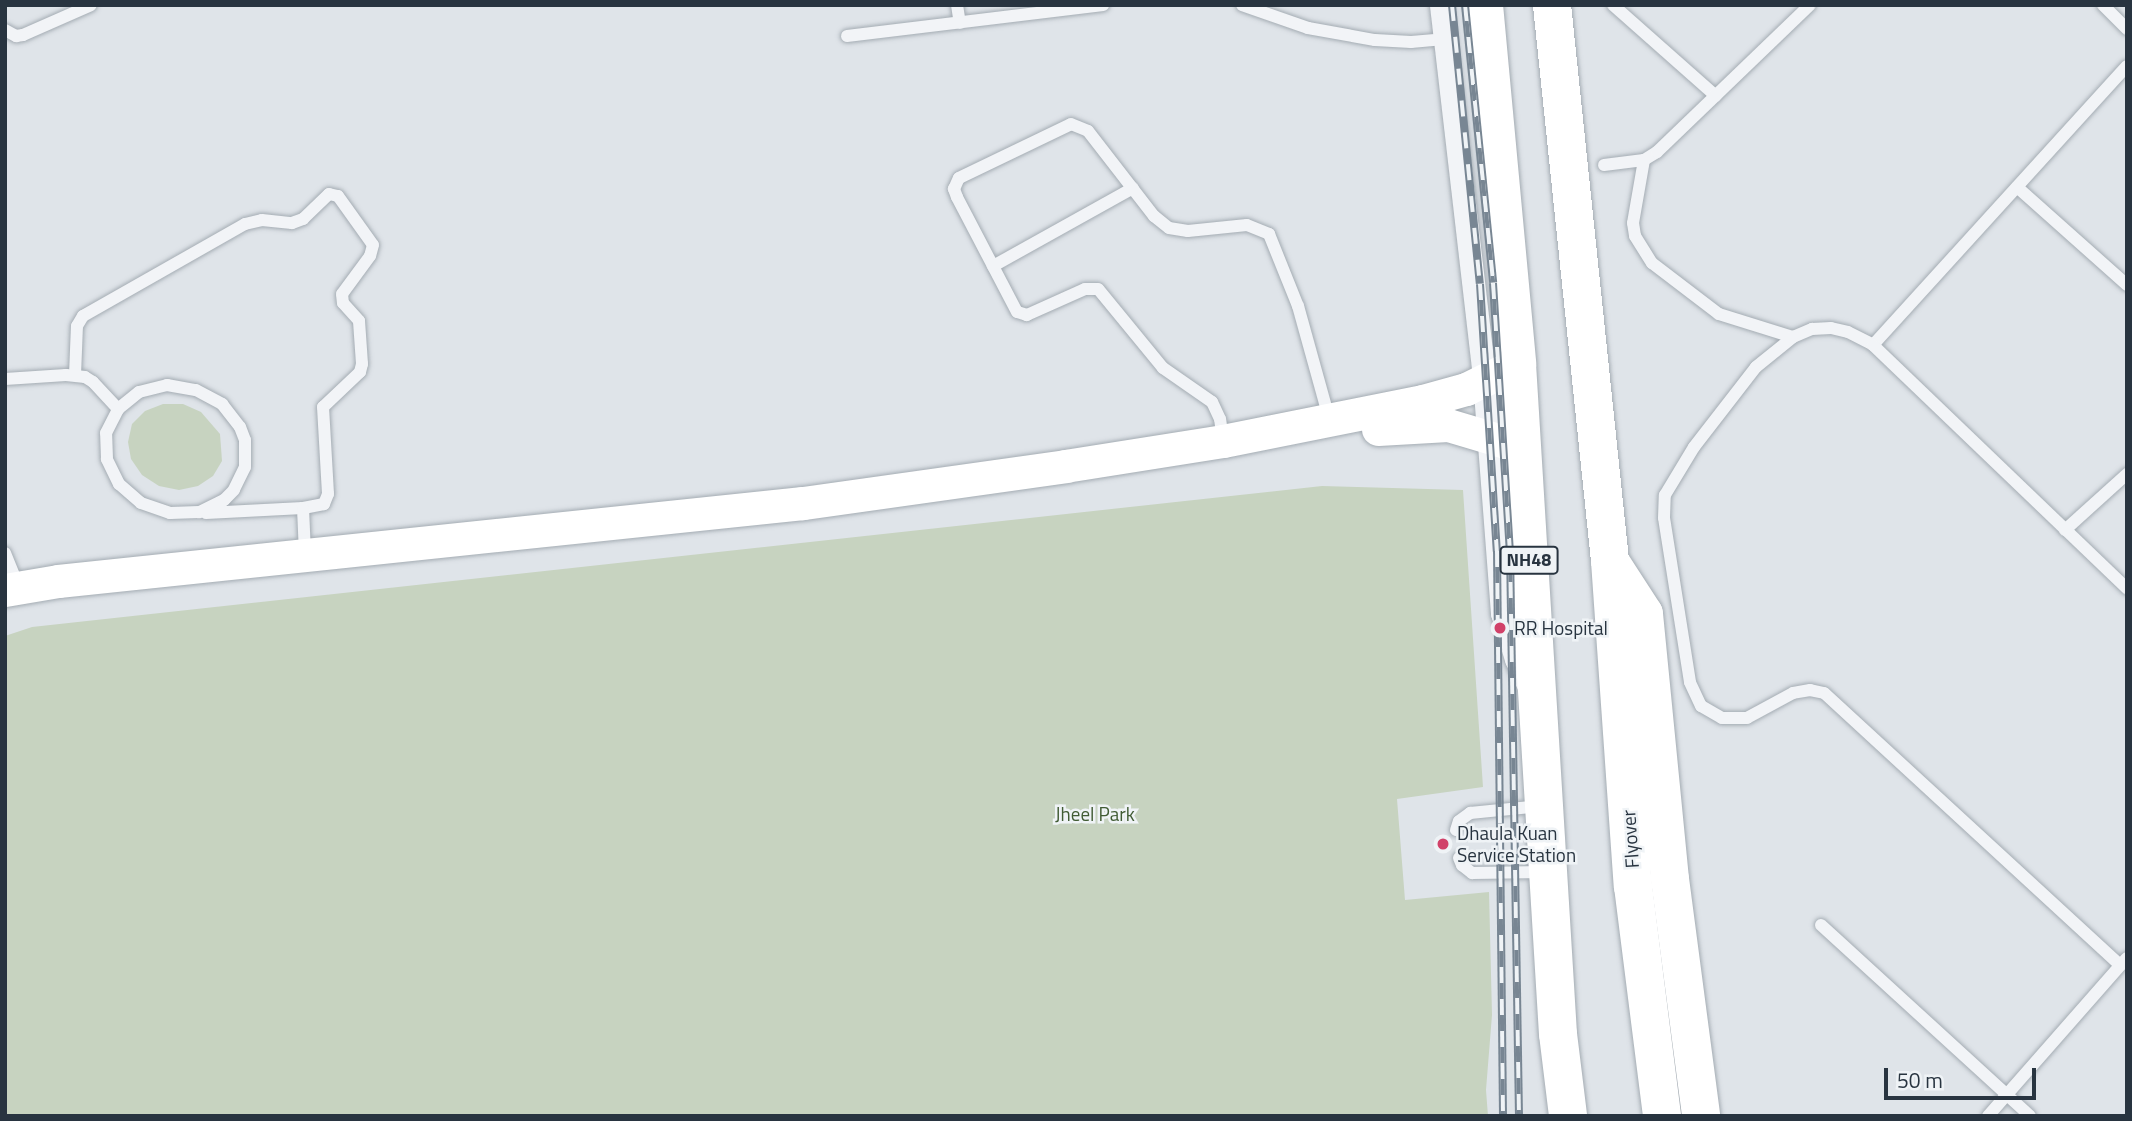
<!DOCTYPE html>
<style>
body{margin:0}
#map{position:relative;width:2132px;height:1121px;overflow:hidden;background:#dfe4e9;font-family:"Titillium Web",sans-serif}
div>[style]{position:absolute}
.green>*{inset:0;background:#c7d3c0}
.roads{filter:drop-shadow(0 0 2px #a4acb3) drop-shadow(0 0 2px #a4acb3)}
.lane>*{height:12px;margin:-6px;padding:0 6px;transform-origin:6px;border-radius:6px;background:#f2f4f7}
.street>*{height:23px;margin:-11.5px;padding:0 11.5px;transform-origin:11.5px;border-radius:11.5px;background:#f2f4f7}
.secondary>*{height:33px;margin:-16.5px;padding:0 16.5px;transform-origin:16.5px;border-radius:16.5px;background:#fff}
.highway>*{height:38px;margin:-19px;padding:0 19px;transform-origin:19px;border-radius:19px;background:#fff}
.rail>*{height:8px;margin-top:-4px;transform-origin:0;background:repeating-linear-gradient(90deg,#eff3f6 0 16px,#788693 0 32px);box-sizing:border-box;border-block:2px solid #788693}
.dots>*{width:19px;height:19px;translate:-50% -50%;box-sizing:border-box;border:4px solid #eff3f6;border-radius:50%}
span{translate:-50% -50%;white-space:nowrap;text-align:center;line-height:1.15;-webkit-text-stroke:5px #eff3f6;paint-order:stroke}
.shield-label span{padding:2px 5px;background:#eff3f6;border:2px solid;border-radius:5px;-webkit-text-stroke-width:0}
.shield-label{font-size:18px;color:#283440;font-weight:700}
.poi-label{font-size:19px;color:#283440}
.left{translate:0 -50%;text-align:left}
.park-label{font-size:19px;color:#415c34}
.street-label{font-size:19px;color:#283440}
.frame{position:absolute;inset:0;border:7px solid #283440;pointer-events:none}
.scale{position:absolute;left:1884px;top:1068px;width:152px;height:32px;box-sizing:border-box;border:4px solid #283440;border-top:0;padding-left:9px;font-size:21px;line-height:24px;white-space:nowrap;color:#283440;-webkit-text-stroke:5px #eff3f6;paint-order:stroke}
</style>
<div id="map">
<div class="green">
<div style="clip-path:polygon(163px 404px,183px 404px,201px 412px,220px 434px,222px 461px,213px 476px,198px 486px,179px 490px,159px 486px,142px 475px,131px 459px,128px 442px,132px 424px,145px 411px)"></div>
<div style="clip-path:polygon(1322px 486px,1463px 490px,1483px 787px,1397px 799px,1405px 900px,1489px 892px,1492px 1015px,1486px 1090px,1488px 1116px,5px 1116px,5px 636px,32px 627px)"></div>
</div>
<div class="roads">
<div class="lane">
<div style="left:957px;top:5px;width:18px;rotate:81deg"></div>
<div style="left:1242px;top:5px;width:70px;rotate:19.2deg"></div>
<div style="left:1308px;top:28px;width:68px;rotate:10.2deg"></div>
<div style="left:1375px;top:40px;width:36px;rotate:3deg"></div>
<div style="left:1411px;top:42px;width:33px;rotate:-5deg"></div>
<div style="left:1613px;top:5px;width:137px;rotate:41.5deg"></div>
<div style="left:2103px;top:5px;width:34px;rotate:45deg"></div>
<div style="left:5px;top:30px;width:13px;rotate:29deg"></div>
<div style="left:16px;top:36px;width:7px;rotate:-8deg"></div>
<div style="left:23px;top:35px;width:74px;rotate:-23.8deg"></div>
<div style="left:847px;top:36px;width:258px;rotate:-6.9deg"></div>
<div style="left:1644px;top:160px;width:64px;rotate:99.9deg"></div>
<div style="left:1633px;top:223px;width:13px;rotate:81deg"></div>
<div style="left:1635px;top:236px;width:32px;rotate:58deg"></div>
<div style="left:1652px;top:263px;width:84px;rotate:37.3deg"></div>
<div style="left:1719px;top:314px;width:77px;rotate:17.3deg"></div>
<div style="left:1604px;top:165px;width:40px;rotate:-7.1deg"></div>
<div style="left:1644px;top:160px;width:15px;rotate:-32deg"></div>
<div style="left:1657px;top:152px;width:212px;rotate:-43.9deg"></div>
<div style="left:2017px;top:187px;width:147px;rotate:41.7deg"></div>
<div style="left:993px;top:266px;width:160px;rotate:-29.1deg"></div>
<div style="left:1873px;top:345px;width:377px;rotate:-47.7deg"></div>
<div style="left:75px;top:375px;width:49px;rotate:-87.7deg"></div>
<div style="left:77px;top:326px;width:12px;rotate:-59deg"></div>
<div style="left:83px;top:316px;width:186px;rotate:-29.6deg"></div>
<div style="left:245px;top:224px;width:17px;rotate:-13deg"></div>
<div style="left:262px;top:220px;width:30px;rotate:6deg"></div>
<div style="left:292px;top:223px;width:12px;rotate:-20deg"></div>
<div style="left:303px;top:219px;width:36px;rotate:-44deg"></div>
<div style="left:329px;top:194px;width:9px;rotate:13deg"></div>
<div style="left:338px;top:196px;width:60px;rotate:54.5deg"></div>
<div style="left:373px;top:245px;width:11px;rotate:105deg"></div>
<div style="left:370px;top:256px;width:47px;rotate:126.4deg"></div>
<div style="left:342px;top:294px;width:9px;rotate:84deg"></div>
<div style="left:343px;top:303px;width:24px;rotate:48deg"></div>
<div style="left:359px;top:321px;width:43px;rotate:86deg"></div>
<div style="left:362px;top:364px;width:8px;rotate:104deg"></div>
<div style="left:360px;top:372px;width:51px;rotate:136.6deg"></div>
<div style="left:323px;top:407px;width:87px;rotate:86.7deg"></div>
<div style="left:328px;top:494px;width:11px;rotate:112deg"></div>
<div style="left:324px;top:504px;width:21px;rotate:169deg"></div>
<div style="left:5px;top:379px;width:61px;rotate:-3.8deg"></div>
<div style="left:66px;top:375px;width:19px;rotate:6deg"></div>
<div style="left:85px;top:377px;width:9px;rotate:32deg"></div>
<div style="left:93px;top:382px;width:37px;rotate:47deg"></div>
<div style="left:167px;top:385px;width:29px;rotate:10deg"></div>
<div style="left:196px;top:390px;width:30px;rotate:28deg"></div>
<div style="left:222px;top:404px;width:29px;rotate:52deg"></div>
<div style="left:240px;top:427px;width:14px;rotate:69deg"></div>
<div style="left:245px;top:440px;width:27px;rotate:90deg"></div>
<div style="left:245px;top:467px;width:25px;rotate:116deg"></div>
<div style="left:234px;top:490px;width:14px;rotate:135deg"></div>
<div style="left:224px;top:500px;width:28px;rotate:154deg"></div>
<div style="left:199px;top:512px;width:29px;rotate:178deg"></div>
<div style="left:170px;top:513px;width:31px;rotate:-161deg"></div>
<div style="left:141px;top:503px;width:29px;rotate:-139deg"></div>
<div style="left:119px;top:484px;width:28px;rotate:-116deg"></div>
<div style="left:107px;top:459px;width:26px;rotate:-92deg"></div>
<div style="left:106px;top:433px;width:27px;rotate:-63deg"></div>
<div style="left:118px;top:409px;width:27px;rotate:-39deg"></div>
<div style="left:139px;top:392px;width:29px;rotate:-14deg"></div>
<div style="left:1223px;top:440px;width:21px;rotate:-98deg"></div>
<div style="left:1220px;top:419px;width:19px;rotate:-115deg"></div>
<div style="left:1212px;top:402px;width:60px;rotate:-145.2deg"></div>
<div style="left:1163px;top:368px;width:102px;rotate:-129.4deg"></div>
<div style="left:1098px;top:289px;width:13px;rotate:180deg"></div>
<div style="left:1085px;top:289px;width:64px;rotate:155.9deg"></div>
<div style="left:1027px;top:315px;width:10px;rotate:-163deg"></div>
<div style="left:1017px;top:312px;width:130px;rotate:-117.6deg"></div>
<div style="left:957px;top:197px;width:9px;rotate:-111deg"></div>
<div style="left:954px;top:189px;width:12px;rotate:-66deg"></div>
<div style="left:959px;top:178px;width:124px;rotate:-25.7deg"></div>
<div style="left:1071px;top:124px;width:18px;rotate:22deg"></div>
<div style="left:1088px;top:131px;width:108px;rotate:52.2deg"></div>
<div style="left:1154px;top:216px;width:19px;rotate:39deg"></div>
<div style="left:1169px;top:228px;width:19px;rotate:9deg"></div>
<div style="left:1188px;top:231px;width:59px;rotate:-5.8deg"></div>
<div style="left:1247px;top:225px;width:24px;rotate:22deg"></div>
<div style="left:1269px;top:234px;width:78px;rotate:68.1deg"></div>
<div style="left:1298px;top:306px;width:116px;rotate:74.5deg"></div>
<div style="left:206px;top:513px;width:97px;rotate:-3deg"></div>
<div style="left:303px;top:508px;width:46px;rotate:87.5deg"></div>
<div style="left:2065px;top:530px;width:84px;rotate:-42.1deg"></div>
<div style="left:5px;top:553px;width:37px;rotate:68deg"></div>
<div style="left:1456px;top:830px;width:9px;rotate:-72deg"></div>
<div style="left:1459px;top:821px;width:14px;rotate:-36deg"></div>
<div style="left:1470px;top:813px;width:71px;rotate:-5.6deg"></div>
<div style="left:1459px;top:858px;width:8px;rotate:67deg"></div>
<div style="left:1462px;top:865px;width:13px;rotate:39deg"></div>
<div style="left:1472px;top:873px;width:73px;rotate:-0.8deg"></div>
<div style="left:1821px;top:925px;width:283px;rotate:42.4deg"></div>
<div style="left:2120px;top:965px;width:402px;rotate:-137.4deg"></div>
<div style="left:1824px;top:693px;width:14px;rotate:-168deg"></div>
<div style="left:1810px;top:690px;width:17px;rotate:170deg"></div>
<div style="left:1793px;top:693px;width:52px;rotate:151.5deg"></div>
<div style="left:1747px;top:718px;width:25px;rotate:180deg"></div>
<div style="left:1722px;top:718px;width:24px;rotate:-150deg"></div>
<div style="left:1701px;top:706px;width:26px;rotate:-115deg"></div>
<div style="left:1690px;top:682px;width:166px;rotate:-99deg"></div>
<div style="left:1664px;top:518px;width:23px;rotate:-88deg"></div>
<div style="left:1665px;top:495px;width:56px;rotate:-58.9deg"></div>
<div style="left:1694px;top:447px;width:101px;rotate:-52.2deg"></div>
<div style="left:1756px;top:367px;width:48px;rotate:-39deg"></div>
<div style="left:1793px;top:337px;width:21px;rotate:-23deg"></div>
<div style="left:1812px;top:329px;width:19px;rotate:-3deg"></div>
<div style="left:1831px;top:328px;width:17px;rotate:13deg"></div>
<div style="left:1848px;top:332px;width:28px;rotate:27deg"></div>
<div style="left:1873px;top:345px;width:352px;rotate:43.8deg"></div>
<div style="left:1988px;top:1116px;width:210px;rotate:-48.7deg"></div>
</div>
<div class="street">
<div style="left:1441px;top:5px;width:376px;rotate:83.4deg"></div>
<div style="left:1484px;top:379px;width:235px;rotate:85.6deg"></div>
<div style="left:1502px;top:613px;width:48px;rotate:73.1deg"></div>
<div style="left:1516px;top:659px;width:31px;rotate:65deg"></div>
</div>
<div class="secondary">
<div style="left:1378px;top:429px;width:70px;rotate:-3.3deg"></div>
<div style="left:1448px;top:425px;width:77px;rotate:16.6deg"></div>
<div style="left:5px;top:590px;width:54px;rotate:-9.6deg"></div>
<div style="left:58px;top:581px;width:749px;rotate:-5.98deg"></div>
<div style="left:803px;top:503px;width:265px;rotate:-8deg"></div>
<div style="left:1065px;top:466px;width:160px;rotate:-9deg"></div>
<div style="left:1223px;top:441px;width:204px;rotate:-11.3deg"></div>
<div style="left:1423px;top:401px;width:45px;rotate:-15.6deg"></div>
<div style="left:1466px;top:389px;width:57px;rotate:-26.1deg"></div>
</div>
<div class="highway">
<div style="left:1484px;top:5px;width:361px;rotate:84.7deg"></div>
<div style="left:1517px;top:364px;width:671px;rotate:86.5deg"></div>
<div style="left:1558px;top:1034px;width:83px;rotate:83deg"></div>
<div style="left:1552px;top:5px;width:559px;rotate:84.04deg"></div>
<div style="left:1610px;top:561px;width:326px;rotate:86deg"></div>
<div style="left:1633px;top:886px;width:232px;rotate:82.8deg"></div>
<div style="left:1613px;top:566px;width:57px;rotate:57.1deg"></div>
<div style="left:1644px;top:614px;width:266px;rotate:84.4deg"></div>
<div style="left:1670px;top:879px;width:239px;rotate:82.5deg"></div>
</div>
</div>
<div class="rail">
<div style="left:1452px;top:5px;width:280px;rotate:84.3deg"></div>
<div style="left:1480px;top:284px;width:268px;rotate:86.4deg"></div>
<div style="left:1497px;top:551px;width:565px;rotate:89.39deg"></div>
<div style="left:1465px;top:5px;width:279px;rotate:84.2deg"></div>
<div style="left:1493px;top:283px;width:268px;rotate:86.4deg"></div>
<div style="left:1510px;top:550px;width:566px;rotate:89.09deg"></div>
</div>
<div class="dots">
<div style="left:1500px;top:628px;background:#d14169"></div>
<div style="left:1443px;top:844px;background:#d14169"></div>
</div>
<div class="shield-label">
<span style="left:1529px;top:560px">NH48</span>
</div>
<div class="poi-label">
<span class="left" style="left:1514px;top:628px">RR Hospital</span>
<span class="left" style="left:1457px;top:844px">Dhaula Kuan<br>Service Station</span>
</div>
<div class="park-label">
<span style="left:1095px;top:814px">Jheel Park</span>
</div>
<div class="street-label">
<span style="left:1630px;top:839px;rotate:-94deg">Flyover</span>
</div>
<div class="frame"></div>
<div class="scale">50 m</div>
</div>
